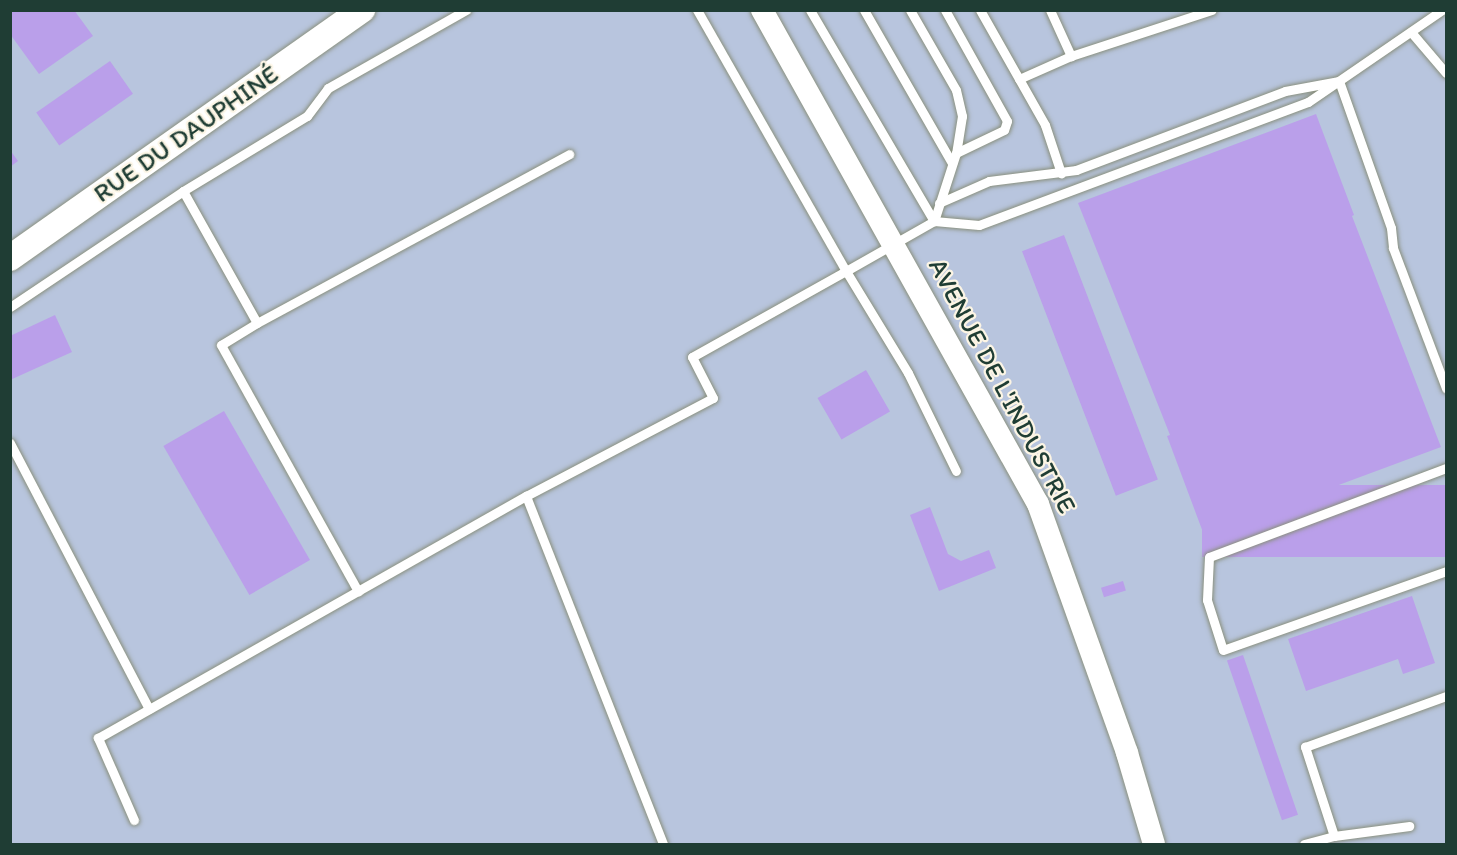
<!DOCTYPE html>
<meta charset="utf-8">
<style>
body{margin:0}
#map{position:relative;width:1457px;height:855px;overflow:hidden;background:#f4e4c8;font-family:Itim,sans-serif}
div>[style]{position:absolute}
.industrial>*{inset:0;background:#b8c5de;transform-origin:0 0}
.building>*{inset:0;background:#ba9fea;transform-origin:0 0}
.roads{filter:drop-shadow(0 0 2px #8a907e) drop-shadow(0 0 2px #8a907e)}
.service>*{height:9px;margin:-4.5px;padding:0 4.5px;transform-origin:4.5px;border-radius:4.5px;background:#fff}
.tertiary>*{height:22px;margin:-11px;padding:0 11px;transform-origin:11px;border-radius:11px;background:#fff}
.secondary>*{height:26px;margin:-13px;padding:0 13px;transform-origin:13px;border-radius:13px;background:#fff}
span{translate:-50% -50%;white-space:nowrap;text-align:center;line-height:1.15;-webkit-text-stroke:4.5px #fcf5e5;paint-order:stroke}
.street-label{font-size:26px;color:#1f3d34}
.frame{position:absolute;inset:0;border:12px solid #1f3d34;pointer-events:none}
</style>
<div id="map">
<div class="industrial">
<div style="left:10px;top:11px;width:1436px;height:833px"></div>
</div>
<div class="building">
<div style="clip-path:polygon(10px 10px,74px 10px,93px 36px,39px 74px,10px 34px)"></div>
<div style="left:110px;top:61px;width:40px;height:90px;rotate:55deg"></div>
<div style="clip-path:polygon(1316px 114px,1354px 215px,1352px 216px,1441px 447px,1204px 535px,1167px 436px,1170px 435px,1078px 203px)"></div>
<div style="clip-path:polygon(10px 150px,18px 161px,10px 167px)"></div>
<div style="left:1064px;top:235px;width:262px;height:45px;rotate:69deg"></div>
<div style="clip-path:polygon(55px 315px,72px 352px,10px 380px,10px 336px)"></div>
<div style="left:866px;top:370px;width:48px;height:56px;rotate:60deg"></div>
<div style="left:224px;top:411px;width:172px;height:70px;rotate:60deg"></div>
<div style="left:1446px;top:485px;width:72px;height:244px;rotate:90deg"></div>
<div style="clip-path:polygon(930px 507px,948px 554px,961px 561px,989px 550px,996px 568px,939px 591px,910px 515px)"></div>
<div style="left:1123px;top:581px;width:10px;height:23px;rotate:73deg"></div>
<div style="clip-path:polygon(1412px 596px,1435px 663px,1403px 674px,1398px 659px,1306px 691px,1288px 639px)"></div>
<div style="left:1243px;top:655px;width:169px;height:17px;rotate:71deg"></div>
</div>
<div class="roads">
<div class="service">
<div style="left:697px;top:10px;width:301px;rotate:60.3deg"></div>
<div style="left:846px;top:271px;width:101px;rotate:-29.6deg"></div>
<div style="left:934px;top:221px;width:45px;rotate:5.1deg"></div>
<div style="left:979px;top:225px;width:351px;rotate:-20.5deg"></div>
<div style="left:1308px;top:102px;width:163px;rotate:-34.5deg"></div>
<div style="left:810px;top:10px;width:245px;rotate:59.6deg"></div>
<div style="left:864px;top:10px;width:177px;rotate:60.1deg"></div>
<div style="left:910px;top:10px;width:92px;rotate:60.1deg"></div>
<div style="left:956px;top:90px;width:27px;rotate:77deg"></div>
<div style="left:962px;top:116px;width:37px;rotate:99deg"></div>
<div style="left:956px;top:153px;width:71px;rotate:107.9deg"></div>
<div style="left:945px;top:10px;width:127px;rotate:60.8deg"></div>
<div style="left:1007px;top:121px;width:9px;rotate:108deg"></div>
<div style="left:1004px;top:130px;width:53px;rotate:154.4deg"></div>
<div style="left:980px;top:10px;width:132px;rotate:60.5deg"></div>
<div style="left:1045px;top:125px;width:51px;rotate:71.6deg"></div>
<div style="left:1050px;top:10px;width:51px;rotate:65.5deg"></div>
<div style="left:1071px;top:56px;width:148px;rotate:-18.1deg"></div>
<div style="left:1411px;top:32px;width:54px;rotate:49.5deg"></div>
<div style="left:1019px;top:79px;width:57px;rotate:-23.9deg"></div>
<div style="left:183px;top:191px;width:145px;rotate:-31.2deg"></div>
<div style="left:307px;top:116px;width:35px;rotate:-53deg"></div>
<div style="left:328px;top:88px;width:159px;rotate:-29.5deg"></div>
<div style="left:939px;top:203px;width:55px;rotate:-23.7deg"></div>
<div style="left:989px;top:181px;width:88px;rotate:-7.2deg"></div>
<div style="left:1076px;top:170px;width:223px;rotate:-20.7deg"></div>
<div style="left:1285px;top:91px;width:55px;rotate:-10.5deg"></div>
<div style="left:1339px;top:81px;width:156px;rotate:70.5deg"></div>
<div style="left:1391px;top:228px;width:20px;rotate:84deg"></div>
<div style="left:1393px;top:248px;width:150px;rotate:69.3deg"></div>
<div style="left:10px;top:307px;width:208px;rotate:-33.8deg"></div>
<div style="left:183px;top:191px;width:151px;rotate:60.7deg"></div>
<div style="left:257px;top:323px;width:42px;rotate:148.6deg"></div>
<div style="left:221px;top:345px;width:282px;rotate:60.9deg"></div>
<div style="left:257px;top:323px;width:355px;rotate:-28.4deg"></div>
<div style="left:10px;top:443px;width:300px;rotate:62.4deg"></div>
<div style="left:1446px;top:468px;width:253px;rotate:159.4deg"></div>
<div style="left:1209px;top:557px;width:43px;rotate:92.7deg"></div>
<div style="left:1207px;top:600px;width:52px;rotate:72.3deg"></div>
<div style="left:1223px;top:650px;width:237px;rotate:-19.5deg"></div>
<div style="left:526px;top:496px;width:374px;rotate:68.5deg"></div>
<div style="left:134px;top:820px;width:90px;rotate:-113.7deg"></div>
<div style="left:98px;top:738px;width:492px;rotate:-29.5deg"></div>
<div style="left:526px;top:496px;width:211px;rotate:-27.7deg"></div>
<div style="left:713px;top:398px;width:46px;rotate:-117.1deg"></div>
<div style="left:692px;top:357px;width:176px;rotate:-29.2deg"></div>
<div style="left:846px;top:271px;width:119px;rotate:58.7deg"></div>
<div style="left:908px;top:373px;width:109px;rotate:63.9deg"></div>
<div style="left:1334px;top:836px;width:94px;rotate:-108deg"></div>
<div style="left:1305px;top:747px;width:150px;rotate:-19.9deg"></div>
<div style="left:1304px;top:844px;width:31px;rotate:-15deg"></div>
<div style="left:1334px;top:836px;width:76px;rotate:-7.6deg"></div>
</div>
<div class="tertiary">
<div style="left:762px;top:10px;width:566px;rotate:60.81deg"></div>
<div style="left:1038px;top:504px;width:264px;rotate:70.3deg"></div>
<div style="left:1127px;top:753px;width:95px;rotate:73.5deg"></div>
</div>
<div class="secondary">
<div style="left:10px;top:258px;width:431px;rotate:-35.2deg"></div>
</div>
</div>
<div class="street-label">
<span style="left:186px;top:134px;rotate:-35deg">RUE DU DAUPHINÉ</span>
<span style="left:1002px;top:386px;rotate:62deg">AVENUE DE L'INDUSTRIE</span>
</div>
<div class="frame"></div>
</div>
